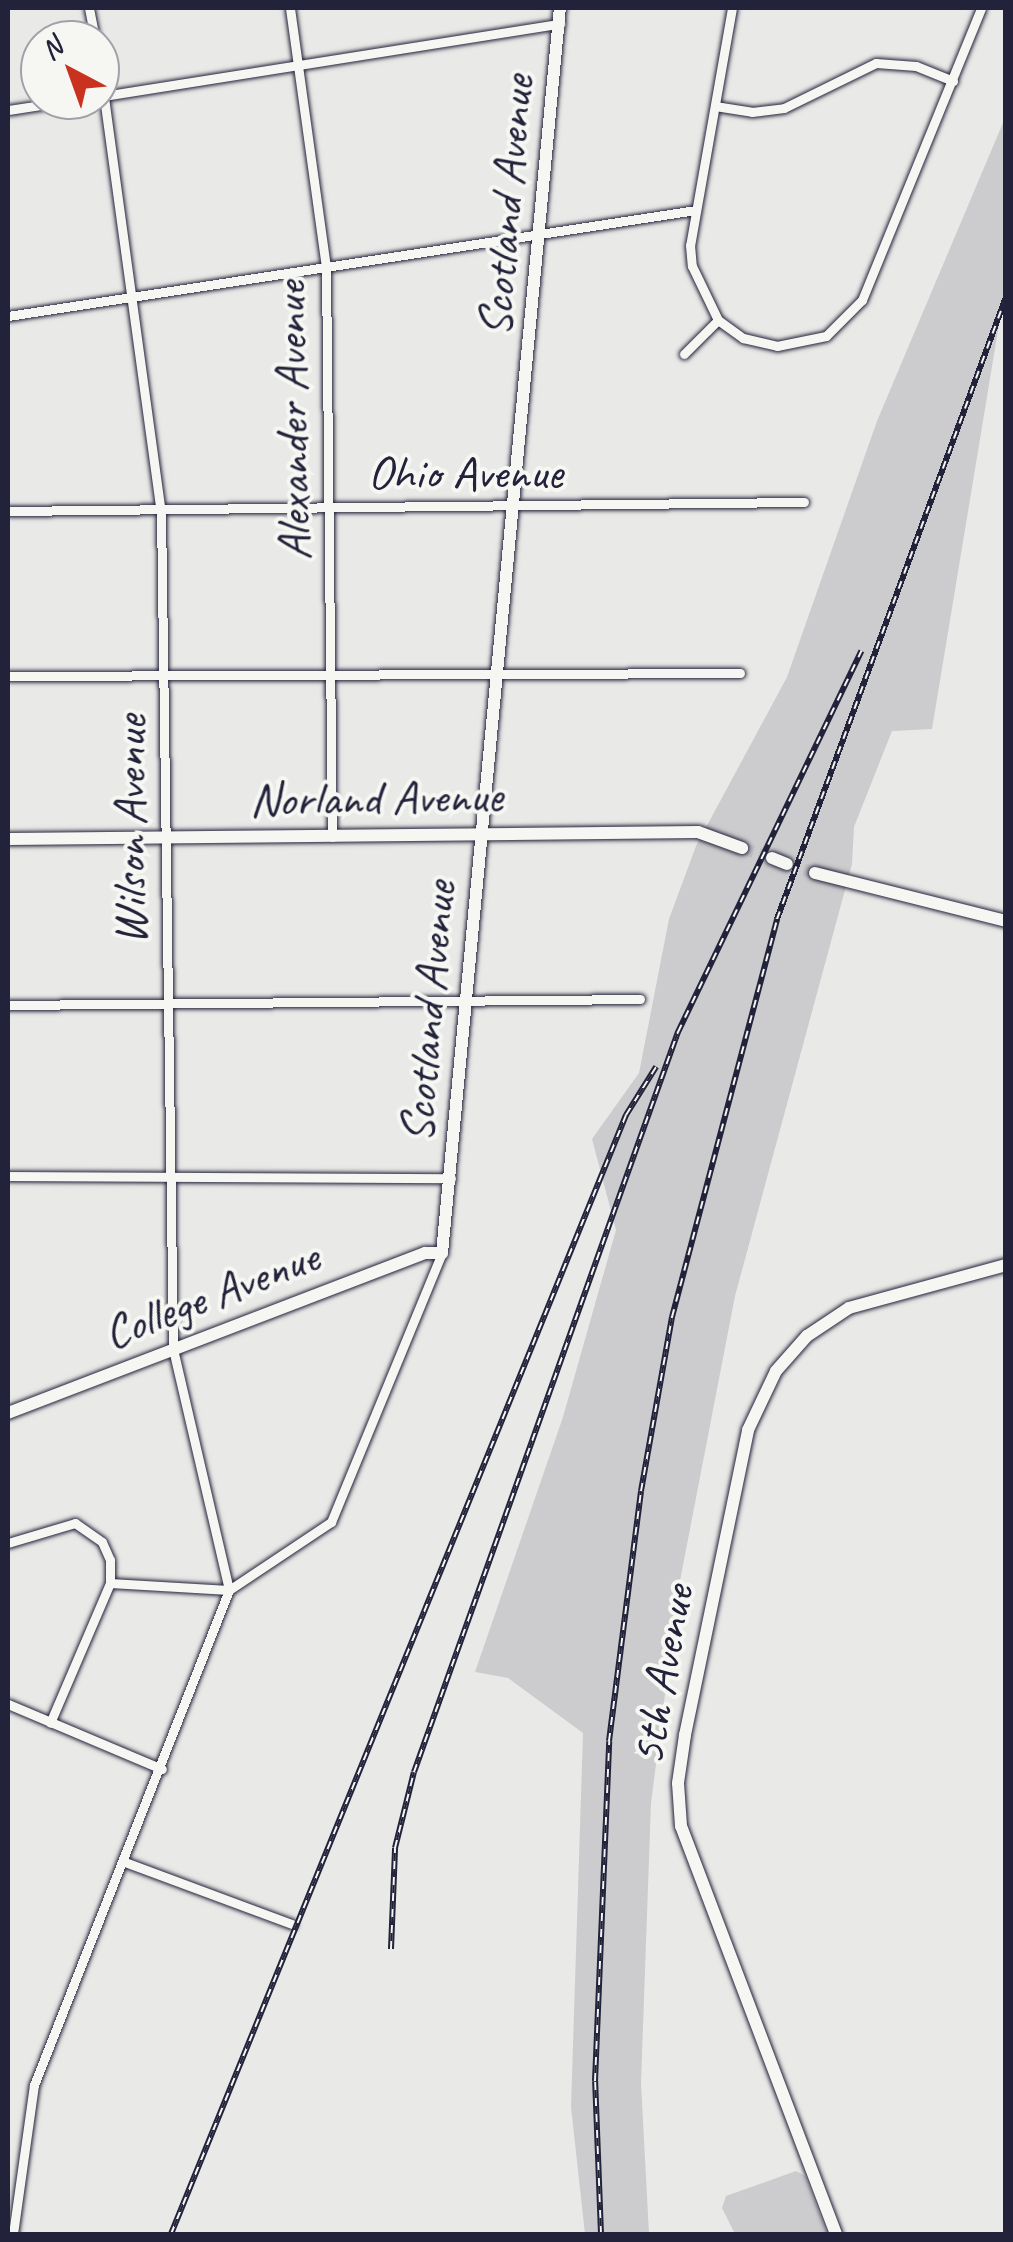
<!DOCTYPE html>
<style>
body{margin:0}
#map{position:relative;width:1013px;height:2242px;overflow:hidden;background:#e9e9e7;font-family:Caveat,sans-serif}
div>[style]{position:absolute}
.green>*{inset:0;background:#ccccce}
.secondary-tunnel>*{height:12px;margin-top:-6px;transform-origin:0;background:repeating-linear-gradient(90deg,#c1c1c5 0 12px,transparent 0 18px)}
.roads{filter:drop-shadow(0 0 2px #22223b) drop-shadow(0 0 2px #22223b)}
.street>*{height:9px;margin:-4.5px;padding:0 4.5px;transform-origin:4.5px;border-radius:4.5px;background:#f6f6f2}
.secondary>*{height:12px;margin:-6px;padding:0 6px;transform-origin:6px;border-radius:6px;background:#f6f6f2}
.rail>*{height:6px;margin-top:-3px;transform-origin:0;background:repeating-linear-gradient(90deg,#f6f6f2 0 8px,#22223b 0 16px);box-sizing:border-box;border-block:2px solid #22223b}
span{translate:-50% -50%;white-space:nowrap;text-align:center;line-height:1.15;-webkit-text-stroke:8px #f6f6f2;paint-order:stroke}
.street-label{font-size:48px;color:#22223b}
.frame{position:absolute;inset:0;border:10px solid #22223b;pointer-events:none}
.north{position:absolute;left:20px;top:20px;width:100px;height:100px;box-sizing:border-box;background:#f6f6f2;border:2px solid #a1a1a9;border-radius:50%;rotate:319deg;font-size:28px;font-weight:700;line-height:40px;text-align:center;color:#22223b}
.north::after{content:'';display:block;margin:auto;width:35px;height:45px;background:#c8321e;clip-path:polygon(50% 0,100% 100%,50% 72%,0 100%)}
</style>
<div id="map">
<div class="green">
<div style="clip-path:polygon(1005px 118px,1005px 288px,932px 729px,892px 731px,854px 827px,852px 864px,735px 1296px,679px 1586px,651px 1803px,641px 2083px,649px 2234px,585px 2234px,571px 2107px,583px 1733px,508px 1678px,475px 1672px,563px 1417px,616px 1230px,592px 1139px,639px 1073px,669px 919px,696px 846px,787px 677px,877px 421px)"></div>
<div style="clip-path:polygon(796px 2171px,805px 2176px,827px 2234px,735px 2234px,722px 2208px,726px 2196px)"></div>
</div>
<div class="secondary-tunnel">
<div style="left:742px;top:848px;width:32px;rotate:18deg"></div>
<div style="left:787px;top:864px;width:29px;rotate:18deg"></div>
</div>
<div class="roads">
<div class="street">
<div style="left:89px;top:8px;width:33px;rotate:79deg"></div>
<div style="left:290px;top:8px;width:261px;rotate:82.1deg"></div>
<div style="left:326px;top:267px;width:570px;rotate:89.4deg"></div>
<div style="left:732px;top:8px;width:241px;rotate:100deg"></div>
<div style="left:690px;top:245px;width:21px;rotate:85deg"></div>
<div style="left:692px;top:266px;width:60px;rotate:64.3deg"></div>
<div style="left:718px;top:320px;width:31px;rotate:36deg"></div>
<div style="left:743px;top:338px;width:35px;rotate:13deg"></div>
<div style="left:777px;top:346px;width:50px;rotate:-11.5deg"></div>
<div style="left:826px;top:336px;width:51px;rotate:-45deg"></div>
<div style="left:862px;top:300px;width:315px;rotate:-67.8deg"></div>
<div style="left:100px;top:68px;width:447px;rotate:82.2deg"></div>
<div style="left:161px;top:511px;width:838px;rotate:89.18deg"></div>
<div style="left:173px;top:1349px;width:247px;rotate:76.9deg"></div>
<div style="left:103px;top:96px;width:463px;rotate:-9deg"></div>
<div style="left:715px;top:106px;width:37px;rotate:9deg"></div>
<div style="left:752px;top:112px;width:32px;rotate:-7deg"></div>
<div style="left:784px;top:108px;width:102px;rotate:-26.1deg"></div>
<div style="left:876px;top:63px;width:40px;rotate:4.3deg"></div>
<div style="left:916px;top:66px;width:40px;rotate:22deg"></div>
<div style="left:8px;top:110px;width:66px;rotate:-8.7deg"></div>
<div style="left:8px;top:316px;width:696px;rotate:-8.76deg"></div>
<div style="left:684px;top:354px;width:48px;rotate:-45deg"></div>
<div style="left:8px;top:511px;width:796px;rotate:-0.65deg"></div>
<div style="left:8px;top:676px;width:732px;rotate:-0.23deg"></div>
<div style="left:8px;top:1005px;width:632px;rotate:-0.54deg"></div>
<div style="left:8px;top:1176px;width:443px;rotate:0.3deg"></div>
<div style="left:8px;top:1543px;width:70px;rotate:-16.6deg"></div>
<div style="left:75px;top:1523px;width:33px;rotate:35deg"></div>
<div style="left:102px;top:1542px;width:20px;rotate:66deg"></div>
<div style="left:110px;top:1560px;width:23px;rotate:90deg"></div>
<div style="left:110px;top:1583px;width:152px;rotate:113.2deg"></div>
<div style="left:110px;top:1583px;width:119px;rotate:3.4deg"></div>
<div style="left:229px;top:1590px;width:123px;rotate:-33.7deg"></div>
<div style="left:331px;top:1522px;width:291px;rotate:-67.6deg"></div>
<div style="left:8px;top:1704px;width:167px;rotate:22.9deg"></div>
<div style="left:125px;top:1862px;width:178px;rotate:20.4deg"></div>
<div style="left:13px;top:2234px;width:150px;rotate:-82deg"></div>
<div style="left:34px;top:2085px;width:532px;rotate:-68.5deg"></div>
</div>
<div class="secondary">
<div style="left:8px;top:839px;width:690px;rotate:-0.58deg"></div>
<div style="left:698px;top:832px;width:47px;rotate:20deg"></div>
<div style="left:772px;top:858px;width:16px;rotate:22deg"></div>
<div style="left:815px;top:873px;width:197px;rotate:14.1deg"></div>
<div style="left:8px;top:1413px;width:447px;rotate:-21deg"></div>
<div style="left:425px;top:1253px;width:17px"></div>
<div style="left:442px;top:1253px;width:1251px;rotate:-84.59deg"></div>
<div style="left:836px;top:2234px;width:436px;rotate:-110.8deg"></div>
<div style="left:681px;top:1826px;width:43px;rotate:-94deg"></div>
<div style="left:678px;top:1783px;width:49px;rotate:-81.7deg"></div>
<div style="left:685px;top:1735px;width:311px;rotate:-78.3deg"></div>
<div style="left:748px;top:1430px;width:65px;rotate:-64.6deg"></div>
<div style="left:776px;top:1371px;width:47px;rotate:-48.5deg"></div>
<div style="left:807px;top:1336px;width:50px;rotate:-33.7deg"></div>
<div style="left:849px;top:1308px;width:163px;rotate:-15.3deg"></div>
</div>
</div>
<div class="rail">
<div style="left:391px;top:1949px;width:101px;rotate:-87.7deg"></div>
<div style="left:395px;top:1848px;width:78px;rotate:-76deg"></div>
<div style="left:414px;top:1772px;width:786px;rotate:-70.37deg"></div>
<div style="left:678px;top:1032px;width:423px;rotate:-64.3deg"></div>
<div style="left:171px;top:2234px;width:1208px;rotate:-67.87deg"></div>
<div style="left:626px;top:1115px;width:57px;rotate:-58deg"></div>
<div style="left:601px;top:2234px;width:153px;rotate:-92.2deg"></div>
<div style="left:595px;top:2081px;width:340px;rotate:-87.6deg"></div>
<div style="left:609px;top:1741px;width:252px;rotate:-82.7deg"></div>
<div style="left:641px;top:1491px;width:177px;rotate:-79.9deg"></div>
<div style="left:672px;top:1317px;width:412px;rotate:-75.2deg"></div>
<div style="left:777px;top:919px;width:663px;rotate:-69.79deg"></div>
</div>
<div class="street-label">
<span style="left:506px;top:206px;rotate:-85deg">Scotland Avenue</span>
<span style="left:292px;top:421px;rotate:-91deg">Alexander Avenue</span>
<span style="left:465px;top:473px">Ohio Avenue</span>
<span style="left:376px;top:798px;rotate:-1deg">Norland Avenue</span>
<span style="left:130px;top:830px;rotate:-90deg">Wilson Avenue</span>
<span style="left:428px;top:1012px;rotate:-85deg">Scotland Avenue</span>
<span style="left:211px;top:1295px;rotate:-21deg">College Avenue</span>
<span style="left:662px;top:1675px;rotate:-80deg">5th Avenue</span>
</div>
<div class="frame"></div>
<div class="north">N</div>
</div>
